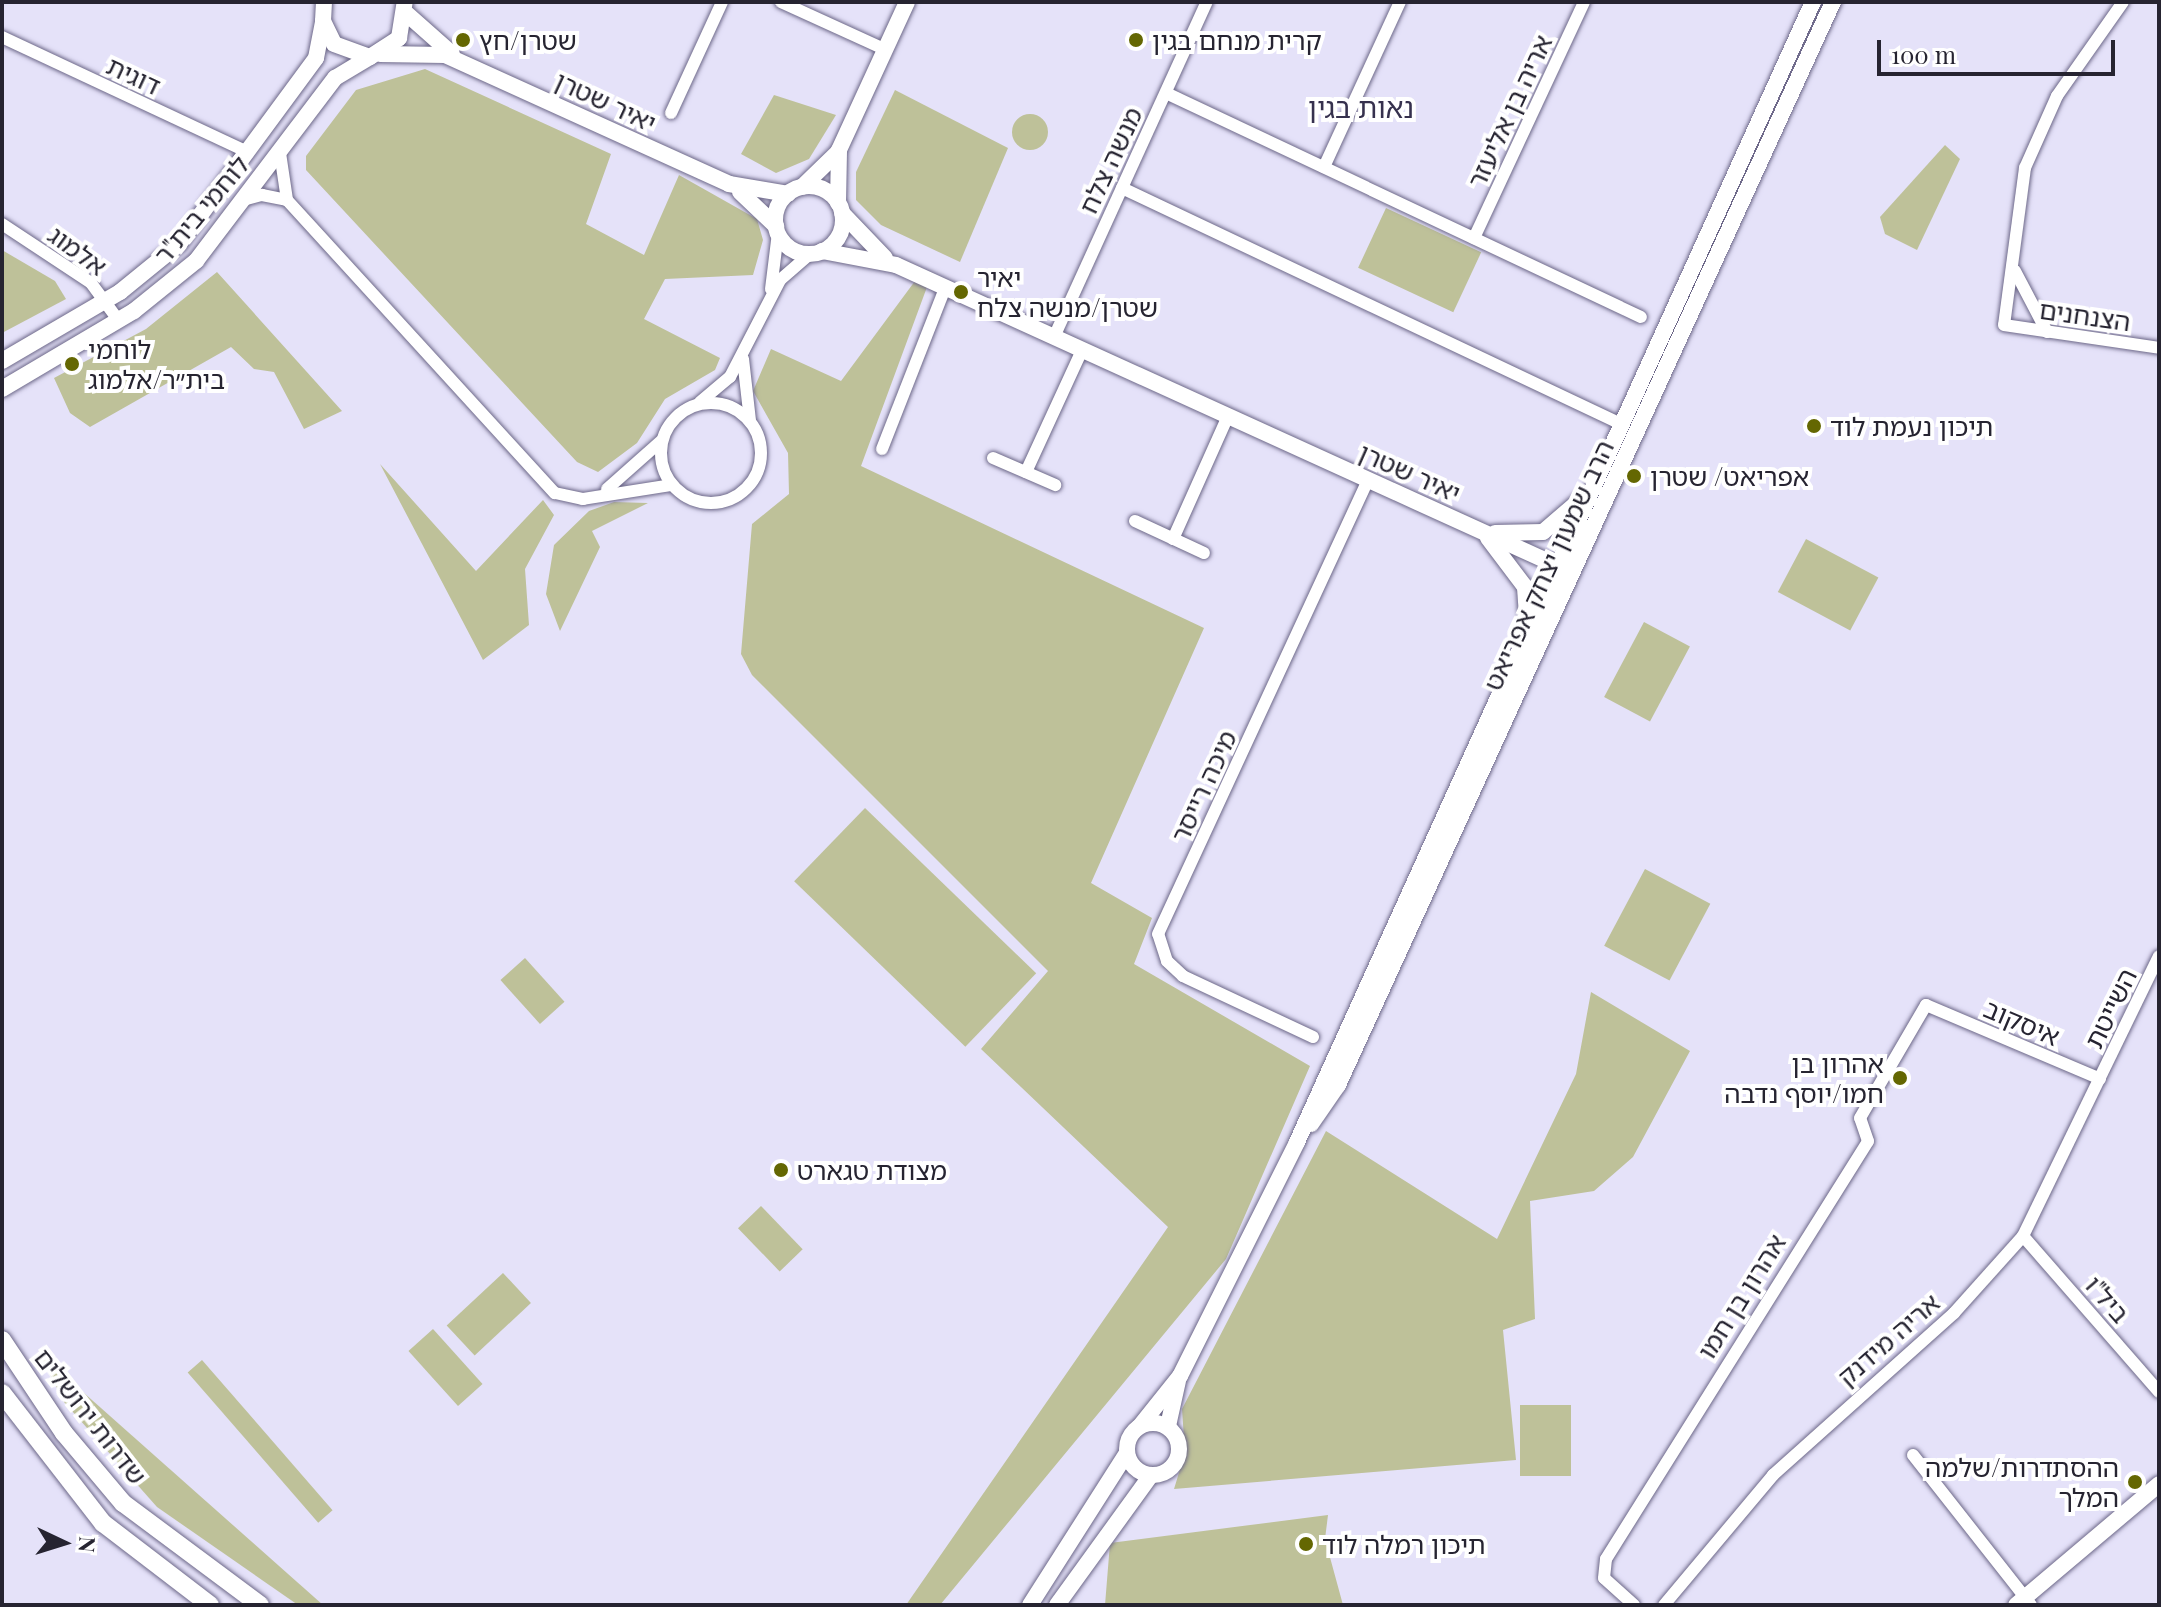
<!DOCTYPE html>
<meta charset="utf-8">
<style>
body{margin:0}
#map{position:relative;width:2161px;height:1607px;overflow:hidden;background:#e5e2f9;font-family:"Playfair Display","Noto Sans Hebrew",serif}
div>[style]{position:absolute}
.green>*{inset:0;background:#bec199;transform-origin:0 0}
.round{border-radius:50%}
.roads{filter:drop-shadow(0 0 2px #6c6788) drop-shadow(0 0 2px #6c6788)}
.minor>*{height:12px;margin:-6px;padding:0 6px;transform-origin:6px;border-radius:6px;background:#fff}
.minor>.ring{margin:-6px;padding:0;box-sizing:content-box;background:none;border:12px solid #fff;border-radius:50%}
.tertiary>*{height:16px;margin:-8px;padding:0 8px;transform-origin:8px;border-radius:8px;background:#fff}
.tertiary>.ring{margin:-8px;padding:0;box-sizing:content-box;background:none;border:16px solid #fff;border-radius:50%}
.secondary>*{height:18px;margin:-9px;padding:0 9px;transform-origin:9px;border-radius:9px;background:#fff}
.dots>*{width:22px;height:22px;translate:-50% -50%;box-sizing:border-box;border:4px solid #fff;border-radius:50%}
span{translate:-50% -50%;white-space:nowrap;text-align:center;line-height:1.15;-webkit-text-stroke:8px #fff;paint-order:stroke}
.poi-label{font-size:26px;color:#262431}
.left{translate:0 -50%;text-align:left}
.right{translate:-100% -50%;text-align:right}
.street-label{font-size:26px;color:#262431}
.neighbourhood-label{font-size:28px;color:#36314e}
.frame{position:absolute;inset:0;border:4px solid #262431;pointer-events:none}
.north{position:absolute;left:24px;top:1503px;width:80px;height:80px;-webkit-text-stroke:6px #fff;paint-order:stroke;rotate:94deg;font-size:22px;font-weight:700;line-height:32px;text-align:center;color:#262431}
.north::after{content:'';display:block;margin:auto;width:28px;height:36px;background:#262431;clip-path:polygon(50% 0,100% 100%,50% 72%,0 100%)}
.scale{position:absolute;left:1877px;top:40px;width:238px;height:36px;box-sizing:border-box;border:4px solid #262431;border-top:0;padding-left:10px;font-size:24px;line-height:28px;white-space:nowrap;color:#262431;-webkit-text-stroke:6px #fff;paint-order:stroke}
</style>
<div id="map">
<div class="green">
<div style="clip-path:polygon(425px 69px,611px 154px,586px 224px,644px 255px,679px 175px,757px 219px,763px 240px,753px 275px,665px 279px,644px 319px,720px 358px,715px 370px,665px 399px,637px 443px,598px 472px,577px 462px,306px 170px,306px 156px,356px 90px)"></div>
<div style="clip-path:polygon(895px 90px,1008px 148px,960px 262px,881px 225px,856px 200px,856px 172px)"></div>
<div style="clip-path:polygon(774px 95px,836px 115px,809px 159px,776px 173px,741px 154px)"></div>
<div class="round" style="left:1012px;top:114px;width:36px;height:36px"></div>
<div style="clip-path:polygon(1945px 145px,1960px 159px,1917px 250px,1885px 234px,1880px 217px)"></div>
<div style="left:1386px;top:208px;width:105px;height:66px;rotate:25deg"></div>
<div style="clip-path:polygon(2px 250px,55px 281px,66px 299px,2px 333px)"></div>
<div style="clip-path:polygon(217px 272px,342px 411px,304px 429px,274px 372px,254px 369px,231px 347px,90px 427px,70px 413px,54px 378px,146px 329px)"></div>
<div style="clip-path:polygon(915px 281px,927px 287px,861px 466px,1204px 628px,1091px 883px,1152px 918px,1134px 964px,1310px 1066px,1226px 1259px,940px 1605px,906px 1605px,1168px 1227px,981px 1049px,1048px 971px,752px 675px,741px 654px,752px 524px,789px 494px,788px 453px,753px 391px,771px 349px,841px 381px)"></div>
<div style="clip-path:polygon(380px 464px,476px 571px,543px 500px,554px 515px,525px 569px,529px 625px,483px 660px)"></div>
<div style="clip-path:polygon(614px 502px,648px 503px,592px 531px,600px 547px,560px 631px,546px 594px,554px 545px,589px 511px)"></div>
<div style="left:1806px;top:539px;width:82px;height:60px;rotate:28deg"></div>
<div style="left:1644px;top:622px;width:52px;height:85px;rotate:28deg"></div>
<div style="left:865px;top:808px;width:238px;height:102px;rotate:44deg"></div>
<div style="left:1645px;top:869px;width:74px;height:87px;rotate:28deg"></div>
<div style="left:525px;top:958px;width:59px;height:33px;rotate:48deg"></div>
<div style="clip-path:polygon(1591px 992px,1690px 1051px,1633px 1157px,1594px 1191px,1530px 1201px,1535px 1319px,1503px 1330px,1516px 1460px,1174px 1489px,1185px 1453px,1182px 1409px,1326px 1131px,1497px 1239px,1576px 1074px)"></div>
<div style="left:761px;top:1206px;width:60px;height:32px;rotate:46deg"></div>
<div style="left:503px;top:1273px;width:41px;height:77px;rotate:47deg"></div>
<div style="left:433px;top:1329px;width:74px;height:33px;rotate:48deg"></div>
<div style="clip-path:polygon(39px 1353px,323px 1605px,298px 1605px,157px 1507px,64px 1402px)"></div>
<div style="left:202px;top:1360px;width:199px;height:19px;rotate:49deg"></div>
<div style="left:1520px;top:1405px;width:51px;height:71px"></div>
<div style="clip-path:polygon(1328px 1515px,1325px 1539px,1343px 1605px,1105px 1605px,1110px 1543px)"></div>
</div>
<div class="roads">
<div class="minor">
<div style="left:781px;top:2px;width:113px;rotate:24.5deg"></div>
<div style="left:2123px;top:2px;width:115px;rotate:125.1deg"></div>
<div style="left:2057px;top:96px;width:79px;rotate:114deg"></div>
<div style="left:2025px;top:168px;width:158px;rotate:97.6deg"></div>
<div style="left:2004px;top:325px;width:157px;rotate:8.4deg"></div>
<div style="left:2px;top:37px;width:272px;rotate:25.1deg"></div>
<div style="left:1166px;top:93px;width:525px;rotate:25.25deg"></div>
<div style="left:671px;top:113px;width:122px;rotate:-65.3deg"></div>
<div style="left:280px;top:153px;width:48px;rotate:81.5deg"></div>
<div style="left:287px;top:200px;width:397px;rotate:47.6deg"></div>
<div style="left:555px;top:493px;width:29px;rotate:12deg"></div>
<div style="left:583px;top:499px;width:89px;rotate:-9deg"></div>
<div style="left:1324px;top:167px;width:182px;rotate:-65.3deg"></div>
<div style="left:1122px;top:188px;width:550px;rotate:25.31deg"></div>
<div style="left:243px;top:200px;width:20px;rotate:-15deg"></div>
<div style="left:262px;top:195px;width:25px;rotate:11deg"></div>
<div style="left:2px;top:224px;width:107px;rotate:33.5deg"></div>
<div style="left:91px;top:283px;width:47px;rotate:53.6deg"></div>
<div style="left:1474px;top:238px;width:260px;rotate:-65deg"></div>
<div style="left:2015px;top:271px;width:69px;rotate:62.3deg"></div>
<div style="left:771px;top:289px;width:56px;rotate:-82.9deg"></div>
<div style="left:1054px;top:337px;width:368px;rotate:-65.5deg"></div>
<div style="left:743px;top:359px;width:61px;rotate:83.5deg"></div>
<div style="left:700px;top:402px;width:39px;rotate:-40deg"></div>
<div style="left:730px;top:377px;width:109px;rotate:-62.7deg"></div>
<div style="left:780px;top:280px;width:40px;rotate:-41deg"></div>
<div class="ring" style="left:661px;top:403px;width:88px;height:88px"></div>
<div style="left:882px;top:449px;width:173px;rotate:-68.6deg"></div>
<div style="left:993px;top:458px;width:68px;rotate:23.5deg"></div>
<div style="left:1026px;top:472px;width:134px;rotate:-65.3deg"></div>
<div style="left:607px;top:489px;width:72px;rotate:-41.6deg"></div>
<div style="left:1135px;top:521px;width:76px;rotate:24.9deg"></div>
<div style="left:1173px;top:539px;width:135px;rotate:-65.9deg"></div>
<div style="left:1313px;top:1037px;width:144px;rotate:-154.9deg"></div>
<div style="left:1183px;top:976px;width:22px;rotate:-137deg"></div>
<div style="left:1167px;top:961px;width:28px;rotate:-108deg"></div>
<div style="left:1158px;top:934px;width:500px;rotate:-65.18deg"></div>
<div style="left:2023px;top:1236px;width:207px;rotate:48.9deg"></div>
<div style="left:1913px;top:1455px;width:191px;rotate:51.8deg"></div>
<div style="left:1634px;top:1605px;width:40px;rotate:-138deg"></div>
<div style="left:1604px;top:1578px;width:19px;rotate:-84deg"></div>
<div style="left:1606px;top:1559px;width:493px;rotate:-57.9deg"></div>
<div style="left:1868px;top:1141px;width:24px;rotate:-109deg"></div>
<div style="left:1860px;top:1118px;width:131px;rotate:-59.7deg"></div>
<div style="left:1926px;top:1005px;width:189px;rotate:23deg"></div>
<div style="left:1664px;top:1605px;width:170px;rotate:-50deg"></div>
<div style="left:1773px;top:1475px;width:243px;rotate:-41.8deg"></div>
<div style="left:1954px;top:1313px;width:103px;rotate:-48.1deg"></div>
<div style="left:2023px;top:1236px;width:311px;rotate:-64.1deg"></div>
</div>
<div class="tertiary">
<div style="left:324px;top:2px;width:19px;rotate:93deg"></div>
<div style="left:323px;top:21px;width:25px;rotate:64deg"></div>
<div style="left:334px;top:44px;width:38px;rotate:20deg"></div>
<div style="left:370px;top:57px;width:35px;rotate:-33deg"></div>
<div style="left:399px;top:38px;width:36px;rotate:-81deg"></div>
<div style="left:407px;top:14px;width:60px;rotate:41.6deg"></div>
<div style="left:380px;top:54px;width:65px;rotate:0.9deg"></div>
<div style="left:445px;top:55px;width:312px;rotate:24.4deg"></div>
<div style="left:729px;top:184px;width:60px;rotate:9.6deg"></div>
<div class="ring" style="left:775px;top:186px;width:52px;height:52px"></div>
<div style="left:802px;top:187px;width:50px;rotate:-44.2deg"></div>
<div style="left:740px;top:192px;width:50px;rotate:43.4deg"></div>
<div style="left:838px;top:203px;width:53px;rotate:-88.9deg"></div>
<div style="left:839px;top:150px;width:163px;rotate:-65.3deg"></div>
<div style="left:842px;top:213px;width:62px;rotate:46.3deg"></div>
<div style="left:822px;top:251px;width:75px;rotate:10.7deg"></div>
<div style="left:896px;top:265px;width:732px;rotate:24.46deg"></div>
<div style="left:2px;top:361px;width:137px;rotate:-30.3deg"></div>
<div style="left:120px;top:292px;width:76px;rotate:-39.1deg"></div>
<div style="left:179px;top:244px;width:231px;rotate:-53.6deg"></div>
<div style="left:316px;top:58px;width:38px;rotate:-79deg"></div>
<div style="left:2px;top:389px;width:153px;rotate:-30.6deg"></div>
<div style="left:134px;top:311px;width:80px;rotate:-38.9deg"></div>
<div style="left:196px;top:261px;width:230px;rotate:-52.8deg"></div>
<div style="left:335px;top:78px;width:41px;rotate:-31deg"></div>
<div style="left:1495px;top:533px;width:48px;rotate:-1.2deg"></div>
<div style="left:1543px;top:532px;width:48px;rotate:-40.7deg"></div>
<div style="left:1488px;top:538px;width:61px;rotate:52.9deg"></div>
<div style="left:1525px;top:587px;width:31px;rotate:86deg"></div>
<div style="left:1311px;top:1124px;width:47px;rotate:-55.3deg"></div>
<div style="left:1338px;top:1085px;width:1191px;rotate:-65.44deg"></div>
<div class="ring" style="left:1127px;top:1423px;width:36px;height:36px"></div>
<div style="left:1140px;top:1426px;width:64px;rotate:-51.3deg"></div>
<div style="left:1180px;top:1376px;width:262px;rotate:-63.4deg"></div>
<div style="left:1297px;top:1142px;width:1251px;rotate:-65.65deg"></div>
<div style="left:1168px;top:1426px;width:46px;rotate:-77.5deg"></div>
<div style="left:1030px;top:1605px;width:180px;rotate:-57.5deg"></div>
<div style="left:1057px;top:1605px;width:160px;rotate:-54.1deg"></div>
<div style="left:2016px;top:1605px;width:187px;rotate:-40.2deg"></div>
</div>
<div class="secondary">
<div style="left:2px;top:1340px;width:112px;rotate:56.3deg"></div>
<div style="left:64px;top:1433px;width:92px;rotate:49.9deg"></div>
<div style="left:123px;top:1503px;width:171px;rotate:36.7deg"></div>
<div style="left:2px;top:1393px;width:165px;rotate:52.2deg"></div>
<div style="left:103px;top:1523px;width:135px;rotate:37.5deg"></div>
</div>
</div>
<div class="dots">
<div style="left:463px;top:40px;background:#646702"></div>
<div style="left:1136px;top:40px;background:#646702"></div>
<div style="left:961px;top:292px;background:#646702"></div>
<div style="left:72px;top:364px;background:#646702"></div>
<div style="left:1814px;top:426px;background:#646702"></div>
<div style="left:1634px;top:476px;background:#646702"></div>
<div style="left:1900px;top:1078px;background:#646702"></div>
<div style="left:781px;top:1170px;background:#646702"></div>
<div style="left:2135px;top:1482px;background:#646702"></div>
<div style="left:1306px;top:1544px;background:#646702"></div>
</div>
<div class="poi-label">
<span class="left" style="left:479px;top:40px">שטרן/חץ</span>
<span class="left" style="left:1152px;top:40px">קרית מנחם בגין</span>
<span class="left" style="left:977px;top:292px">יאיר<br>שטרן/מנשה צלח</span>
<span class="left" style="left:88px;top:364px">לוחמי<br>בית״ר/אלמוג</span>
<span class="left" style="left:1830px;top:426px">תיכון נעמת לוד</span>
<span class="left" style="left:1650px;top:476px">אפריאט/ שטרן</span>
<span class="right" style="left:1884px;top:1078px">אהרון בן<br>חמו/יוסף נדבה</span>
<span class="left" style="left:797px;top:1170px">מצודת טגארט</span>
<span class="right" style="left:2119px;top:1482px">ההסתדרות/שלמה<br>המלך</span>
<span class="left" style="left:1322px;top:1544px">תיכון רמלה לוד</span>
</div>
<div class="street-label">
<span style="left:134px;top:75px;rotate:25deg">דוגית</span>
<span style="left:606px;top:101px;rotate:25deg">יאיר שטרן</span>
<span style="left:1509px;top:111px;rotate:-65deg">אריה בן אליעזר</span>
<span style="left:1110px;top:160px;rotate:-65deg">מנשה צלח</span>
<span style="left:201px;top:209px;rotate:-50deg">לוחמי בית"ר</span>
<span style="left:78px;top:250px;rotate:36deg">אלמוג</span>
<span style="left:2085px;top:315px;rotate:8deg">הצנחנים</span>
<span style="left:1410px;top:472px;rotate:24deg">יאיר שטרן</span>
<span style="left:1548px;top:565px;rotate:-65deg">הרב שמעון יצחק אפריאט</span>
<span style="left:1203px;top:786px;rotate:-65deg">מיכה רייסר</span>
<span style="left:2110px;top:1008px;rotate:-64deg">השייטת</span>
<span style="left:2022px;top:1022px;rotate:23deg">איסקוב</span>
<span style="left:1741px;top:1296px;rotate:-58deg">אהרון בן חמו</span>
<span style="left:2108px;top:1299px;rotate:49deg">ביל"ו</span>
<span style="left:1888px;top:1339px;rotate:-41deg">אריה מידנק</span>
<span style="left:91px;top:1416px;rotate:52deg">שדרות ירושלים</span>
</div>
<div class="neighbourhood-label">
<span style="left:1361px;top:107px">נאות בגין</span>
</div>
<div class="frame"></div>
<div class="north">N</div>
<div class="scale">100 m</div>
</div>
